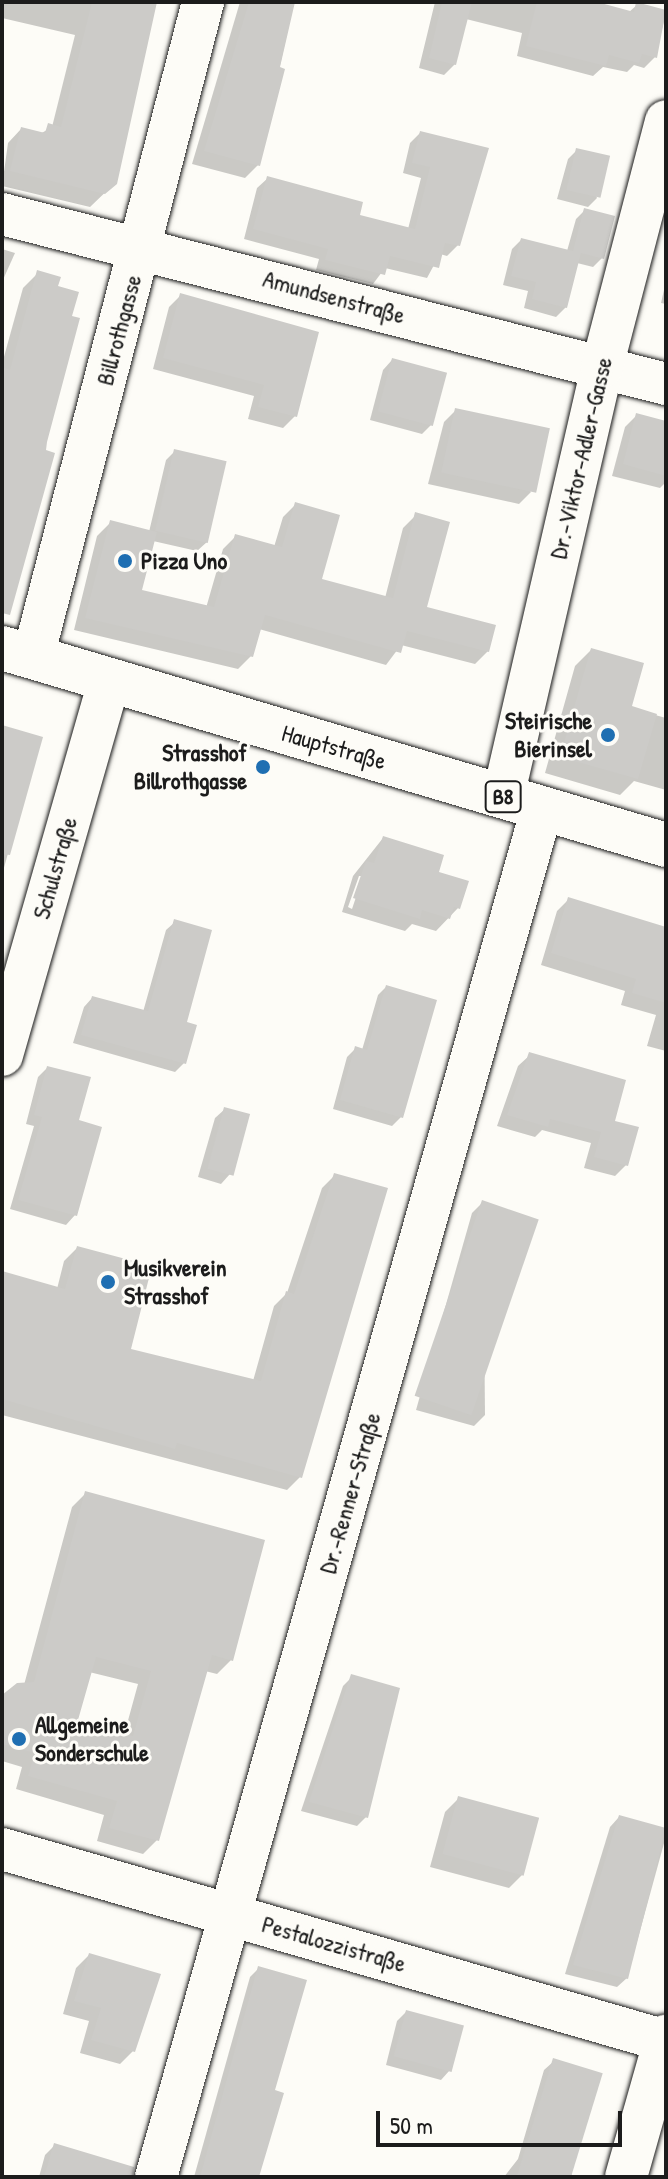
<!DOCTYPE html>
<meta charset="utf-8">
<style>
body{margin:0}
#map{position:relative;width:668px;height:2179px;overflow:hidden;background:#fdfcf7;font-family:"Patrick Hand",sans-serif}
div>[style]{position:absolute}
.shadow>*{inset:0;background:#0003}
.building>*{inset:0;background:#cccbc8;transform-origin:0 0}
.roads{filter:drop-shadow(0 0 2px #1c1c1c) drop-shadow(0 0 2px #1c1c1c)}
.minor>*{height:42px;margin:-21px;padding:0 21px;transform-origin:21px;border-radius:21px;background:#fdfcf7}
.major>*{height:44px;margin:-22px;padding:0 22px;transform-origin:22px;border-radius:22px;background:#fdfcf7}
.dots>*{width:22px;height:22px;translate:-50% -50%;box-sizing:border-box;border:4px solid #fdfcf7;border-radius:50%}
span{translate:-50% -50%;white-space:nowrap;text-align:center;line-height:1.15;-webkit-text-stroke:6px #fdfcf7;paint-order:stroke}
.shield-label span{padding:2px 6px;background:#fdfcf7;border:2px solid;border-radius:6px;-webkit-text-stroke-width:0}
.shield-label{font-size:22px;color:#1c1c1c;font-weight:700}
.street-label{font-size:24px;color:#1c1c1c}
.poi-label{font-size:24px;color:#1c1c1c;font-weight:700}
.left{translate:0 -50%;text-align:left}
.right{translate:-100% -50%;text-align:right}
.frame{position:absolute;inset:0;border:4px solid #1c1c1c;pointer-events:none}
.scale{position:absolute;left:376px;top:2111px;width:246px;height:36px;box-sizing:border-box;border:4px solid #1c1c1c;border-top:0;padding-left:10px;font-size:24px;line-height:28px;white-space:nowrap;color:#1c1c1c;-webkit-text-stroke:6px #fdfcf7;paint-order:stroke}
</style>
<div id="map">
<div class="shadow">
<div style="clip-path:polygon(2px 2px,155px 2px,115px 183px,90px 207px,2px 186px,8px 143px,21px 129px,40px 134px,52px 127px,75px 35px,2px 18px)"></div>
<div style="clip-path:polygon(240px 2px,294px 2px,258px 165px,245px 178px,192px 164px)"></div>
<div style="clip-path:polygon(435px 2px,588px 2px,629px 12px,637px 5px,666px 13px,655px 57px,644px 68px,634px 65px,627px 72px,603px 67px,593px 76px,517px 56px,522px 33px,466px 19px,455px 64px,444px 75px,419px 68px)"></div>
<div style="clip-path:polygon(420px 133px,458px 245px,447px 256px,440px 254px,427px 278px,385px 268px,373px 284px,316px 270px,319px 259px,244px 239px,257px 188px,268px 178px,357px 216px,408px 229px,421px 178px,403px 173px,410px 143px)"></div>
<div style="clip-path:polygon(577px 150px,597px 198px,585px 210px,602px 258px,593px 267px,577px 263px,566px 307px,556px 317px,524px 308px,528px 291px,503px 285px,512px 249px,521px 240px,567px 251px,576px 219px,588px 207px,557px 199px,568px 159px)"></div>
<div style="clip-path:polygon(2px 249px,15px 253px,2px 282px)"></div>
<div style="clip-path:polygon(38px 273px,2px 600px,2px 364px,23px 288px)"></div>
<div style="clip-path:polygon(666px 281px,666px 304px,661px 303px)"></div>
<div style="clip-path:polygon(181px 295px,295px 416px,283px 428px,248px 419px,254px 396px,153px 369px,169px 307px)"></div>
<div style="clip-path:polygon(392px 360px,431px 425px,422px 434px,370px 420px,383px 370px)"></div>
<div style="clip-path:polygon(456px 410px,531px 492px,519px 504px,428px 484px,444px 422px)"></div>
<div style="clip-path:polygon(637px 415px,666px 423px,666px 482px,660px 488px,612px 476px,625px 427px)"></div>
<div style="clip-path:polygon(175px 451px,207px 542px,197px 551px,153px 541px,140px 591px,206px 608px,223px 549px,236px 536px,274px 547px,283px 517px,296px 504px,320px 580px,385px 598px,403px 528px,416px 515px,425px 609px,488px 651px,475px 664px,401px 645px,386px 665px,259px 629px,251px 656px,238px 669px,74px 630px,97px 536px,110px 523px,149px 532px,166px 460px)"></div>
<div style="clip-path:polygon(591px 650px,630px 708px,666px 718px,666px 790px,634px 781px,620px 795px,545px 773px,575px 666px)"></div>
<div style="clip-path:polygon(2px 727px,40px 738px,2px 875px)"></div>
<div style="clip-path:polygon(evenodd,383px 838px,437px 873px,458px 908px,436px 931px,412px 924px,405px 931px,342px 912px,353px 876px,383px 838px,359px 876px,363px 876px,352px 909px,348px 907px,359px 876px)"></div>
<div style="clip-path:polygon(569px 899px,666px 930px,666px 1051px,647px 1046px,656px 1015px,621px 1005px,625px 991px,541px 965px,557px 911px)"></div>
<div style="clip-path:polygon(175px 922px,184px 1063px,175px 1072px,73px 1043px,84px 1007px,92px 998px,143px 1012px,166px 930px)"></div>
<div style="clip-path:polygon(386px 987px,401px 1117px,392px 1126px,333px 1109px,347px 1057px,356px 1048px,362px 1050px,378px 995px)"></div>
<div style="clip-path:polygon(530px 1055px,612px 1122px,626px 1165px,615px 1176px,584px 1168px,591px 1143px,542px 1130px,535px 1137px,497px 1126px,518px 1066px)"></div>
<div style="clip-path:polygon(47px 1068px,77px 1122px,100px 1128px,75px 1215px,66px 1225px,10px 1209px,34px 1126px,26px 1124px,38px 1077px)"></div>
<div style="clip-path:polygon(225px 1109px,230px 1174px,221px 1184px,198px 1177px,215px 1118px)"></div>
<div style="clip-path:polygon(335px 1175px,300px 1477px,287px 1490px,2px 1415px,2px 1273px,57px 1289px,64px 1261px,77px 1248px,128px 1350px,253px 1381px,274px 1306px,287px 1293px,322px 1188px)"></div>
<div style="clip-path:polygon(483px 1202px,485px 1415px,474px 1426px,416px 1410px,472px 1213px)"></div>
<div style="clip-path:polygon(evenodd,86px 1493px,231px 1660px,217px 1674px,205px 1671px,157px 1840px,143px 1854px,97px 1841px,104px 1815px,16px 1789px,22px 1767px,2px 1761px,2px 1698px,24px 1685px,72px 1507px,86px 1493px,89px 1672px,138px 1684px,124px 1735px,75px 1722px,89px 1672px)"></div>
<div style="clip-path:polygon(352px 1677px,366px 1817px,357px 1826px,301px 1811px,343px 1686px)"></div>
<div style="clip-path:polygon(458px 1799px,522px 1875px,509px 1888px,430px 1867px,445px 1812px)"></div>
<div style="clip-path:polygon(619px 1817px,666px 1831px,666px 1836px,627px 1978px,617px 1987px,565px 1974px,610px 1827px)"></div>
<div style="clip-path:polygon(89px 1955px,133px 2051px,120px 2064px,80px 2053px,89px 2021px,63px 2014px,76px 1968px)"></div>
<div style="clip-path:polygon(259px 1968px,247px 2177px,194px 2177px,250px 1977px)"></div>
<div style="clip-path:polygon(406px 2012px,450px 2070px,441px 2080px,386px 2065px,397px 2021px)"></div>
<div style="clip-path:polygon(554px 2061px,572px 2177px,504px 2177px,518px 2159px,544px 2070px)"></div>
<div style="clip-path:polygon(54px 2146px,101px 2177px,39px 2177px,45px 2155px)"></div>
</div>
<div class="building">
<div style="clip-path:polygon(92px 2px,157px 2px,117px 184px,105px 194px,10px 171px,21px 127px,45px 133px,48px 123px,61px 127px)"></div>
<div style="clip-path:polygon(249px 2px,295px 2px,280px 67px,285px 69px,260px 166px,204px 151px)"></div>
<div style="clip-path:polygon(442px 2px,472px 2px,456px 65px,429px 58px)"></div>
<div style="clip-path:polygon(537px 2px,597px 2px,634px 12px,636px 2px,666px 10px,657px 58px,642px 54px,639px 63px,609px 55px,606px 66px,526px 46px)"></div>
<div style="clip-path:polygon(420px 131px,489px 148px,460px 246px,445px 243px,439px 268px,390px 256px,385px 275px,325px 260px,328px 249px,253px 229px,267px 176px,363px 202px,360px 215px,415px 229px,430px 167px,412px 163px)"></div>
<div style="left:576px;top:148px;width:35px;height:43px;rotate:13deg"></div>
<div style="clip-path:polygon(584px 208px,615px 216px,604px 259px,581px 253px,567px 308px,532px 299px,536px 282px,511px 276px,521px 238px,573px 251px)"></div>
<div style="clip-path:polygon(37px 270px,61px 277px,58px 286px,79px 292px,72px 316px,80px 318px,47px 442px,46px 450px,55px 453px,10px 615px,2px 613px,2px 367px,10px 370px)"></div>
<div style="clip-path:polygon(180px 293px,319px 332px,297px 417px,258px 407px,264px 385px,163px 358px)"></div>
<div style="left:392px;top:358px;width:57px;height:55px;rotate:15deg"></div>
<div style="left:455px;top:408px;width:97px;height:66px;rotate:12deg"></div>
<div style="clip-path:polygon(636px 413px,666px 421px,666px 476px,623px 464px)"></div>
<div style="left:174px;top:449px;width:54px;height:84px;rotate:13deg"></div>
<div style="clip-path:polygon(295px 502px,340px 515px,322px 579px,393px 598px,415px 512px,450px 522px,427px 607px,496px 625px,489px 652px,407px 631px,401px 653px,265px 615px,253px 657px,85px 618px,110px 520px,157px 532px,142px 590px,214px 607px,235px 534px,282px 547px)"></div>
<div style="clip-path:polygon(591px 648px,644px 663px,632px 706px,657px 714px,638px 779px,560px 757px)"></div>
<div style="clip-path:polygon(2px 725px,43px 737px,10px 855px,2px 854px)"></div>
<div style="clip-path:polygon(383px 836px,444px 855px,439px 872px,469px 881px,460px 909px,454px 907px,450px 919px,422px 910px,420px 919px,353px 898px,366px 861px,374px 863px)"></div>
<div style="clip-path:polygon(568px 897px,666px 927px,666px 1003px,632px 993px,636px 979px,551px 953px)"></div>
<div style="clip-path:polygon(174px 919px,212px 930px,187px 1022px,197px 1025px,186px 1064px,81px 1035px,92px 996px,148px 1011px)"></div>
<div style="clip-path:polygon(386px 985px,437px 1000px,403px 1118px,340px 1100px,355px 1046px,367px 1050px)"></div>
<div style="clip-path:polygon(529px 1052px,626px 1080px,615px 1121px,639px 1127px,628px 1166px,594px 1157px,601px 1132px,550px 1119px,548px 1127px,507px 1115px)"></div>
<div style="clip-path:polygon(47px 1066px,91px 1077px,79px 1120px,102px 1127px,77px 1216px,18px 1200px,42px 1117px,34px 1115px)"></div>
<div style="left:224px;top:1107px;width:27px;height:64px;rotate:15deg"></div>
<div style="clip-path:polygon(334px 1173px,388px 1188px,302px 1478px,177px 1443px,175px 1449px,2px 1399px,2px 1271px,65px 1289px,77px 1246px,152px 1266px,131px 1349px,261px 1381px,286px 1291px,294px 1294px)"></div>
<div style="left:482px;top:1200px;width:60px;height:207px;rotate:19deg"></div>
<div style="clip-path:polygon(evenodd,85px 1491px,265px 1540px,233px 1661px,212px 1655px,159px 1841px,109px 1828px,117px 1801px,28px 1776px,35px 1753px,2px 1744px,2px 1695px,17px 1683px,34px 1682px,85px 1491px,96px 1657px,151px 1671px,133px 1736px,78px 1720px,96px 1657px)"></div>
<div style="clip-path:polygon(351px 1674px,400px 1688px,368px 1818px,309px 1802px)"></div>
<div style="left:458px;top:1796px;width:84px;height:60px;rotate:15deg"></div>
<div style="clip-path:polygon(619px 1815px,666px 1828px,628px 1979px,573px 1965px)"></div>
<div style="clip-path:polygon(89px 1953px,161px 1974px,135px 2052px,91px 2040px,101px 2008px,74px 2001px)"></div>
<div style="clip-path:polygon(258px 1966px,307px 1980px,275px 2090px,284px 2093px,259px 2177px,200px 2177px)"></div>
<div style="left:406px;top:2010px;width:60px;height:48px;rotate:15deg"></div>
<div style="left:553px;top:2058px;width:52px;height:124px;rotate:17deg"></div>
<div style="clip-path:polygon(54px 2143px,134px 2167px,133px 2177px,44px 2177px)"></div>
</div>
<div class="roads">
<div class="minor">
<div style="left:2px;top:214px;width:685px;rotate:14.36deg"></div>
<div style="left:33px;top:657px;width:677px;rotate:-75.45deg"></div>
<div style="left:503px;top:797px;width:441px;rotate:-77deg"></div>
<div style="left:602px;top:367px;width:254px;rotate:-75.4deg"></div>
<div style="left:2px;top:1055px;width:389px;rotate:-74deg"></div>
<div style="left:2px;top:1849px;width:691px;rotate:16.13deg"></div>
<div style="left:156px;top:2177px;width:1422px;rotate:-74.25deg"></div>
<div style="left:626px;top:2177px;width:147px;rotate:-74.2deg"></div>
</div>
<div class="major">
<div style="left:2px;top:648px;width:693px;rotate:16.52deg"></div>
</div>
</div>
<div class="dots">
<div style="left:125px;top:561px;background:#1f6fb2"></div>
<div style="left:608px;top:735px;background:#1f6fb2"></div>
<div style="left:263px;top:767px;background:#1f6fb2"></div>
<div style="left:108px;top:1282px;background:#1f6fb2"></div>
<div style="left:19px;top:1739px;background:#1f6fb2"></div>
</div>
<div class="shield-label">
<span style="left:503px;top:797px">B8</span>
</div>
<div class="street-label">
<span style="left:334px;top:297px;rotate:15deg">Amundsenstraße</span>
<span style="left:119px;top:330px;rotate:-75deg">Billrothgasse</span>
<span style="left:581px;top:458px;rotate:-77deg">Dr.-Viktor-Adler-Gasse</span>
<span style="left:334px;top:747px;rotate:16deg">Hauptstraße</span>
<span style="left:55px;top:868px;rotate:-74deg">Schulstraße</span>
<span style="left:350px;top:1493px;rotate:-74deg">Dr.-Renner-Straße</span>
<span style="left:334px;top:1944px;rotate:16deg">Pestalozzistraße</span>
</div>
<div class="poi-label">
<span class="left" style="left:141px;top:561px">Pizza Uno</span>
<span class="right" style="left:592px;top:735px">Steirische<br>Bierinsel</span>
<span class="right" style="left:247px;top:767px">Strasshof<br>Billrothgasse</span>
<span class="left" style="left:124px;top:1282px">Musikverein<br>Strasshof</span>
<span class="left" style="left:35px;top:1739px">Allgemeine<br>Sonderschule</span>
</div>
<div class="frame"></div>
<div class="scale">50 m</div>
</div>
